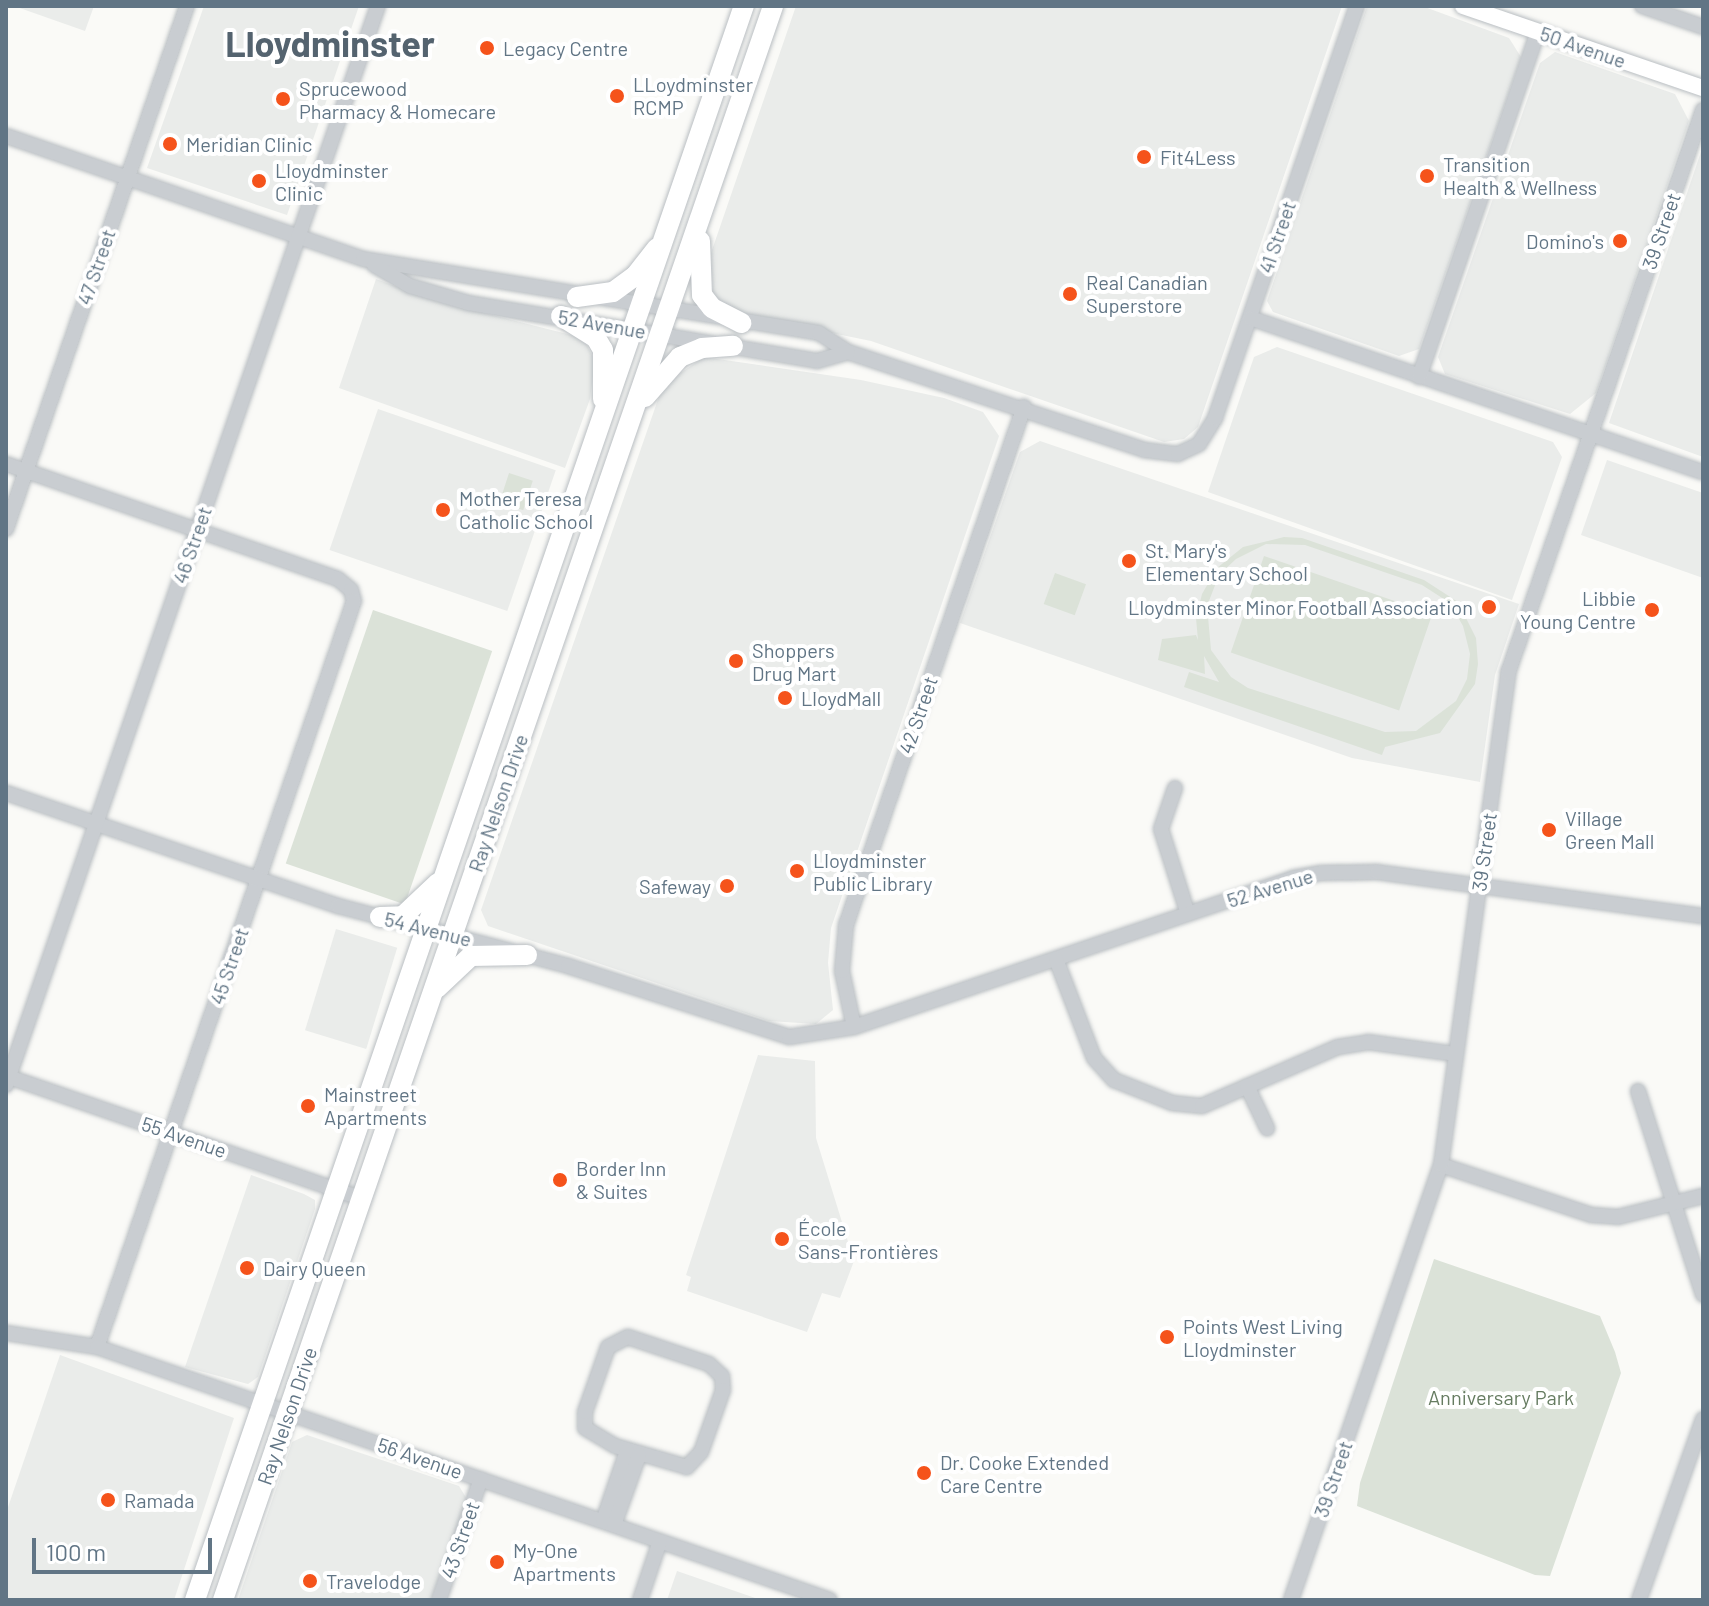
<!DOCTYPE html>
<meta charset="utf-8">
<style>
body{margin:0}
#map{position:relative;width:1709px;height:1606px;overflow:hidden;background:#fafaf7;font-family:Barlow,sans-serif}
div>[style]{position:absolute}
.built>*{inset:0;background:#eaecea;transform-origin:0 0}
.green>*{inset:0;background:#dbe2d8;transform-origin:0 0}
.roads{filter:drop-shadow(0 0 2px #b9bec2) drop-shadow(0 0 2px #b9bec2)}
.minor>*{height:14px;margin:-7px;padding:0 7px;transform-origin:7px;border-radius:7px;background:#c9cdd1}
.major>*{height:16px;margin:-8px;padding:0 8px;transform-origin:8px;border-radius:8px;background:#fff}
.highway>*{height:20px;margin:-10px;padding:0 10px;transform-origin:10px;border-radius:10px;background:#fff}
.dots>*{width:22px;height:22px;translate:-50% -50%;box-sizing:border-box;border:4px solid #fff;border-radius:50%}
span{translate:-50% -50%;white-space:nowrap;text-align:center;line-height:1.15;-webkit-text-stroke:8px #fff;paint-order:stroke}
.street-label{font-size:20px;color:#617585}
.poi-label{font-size:20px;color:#617585}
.left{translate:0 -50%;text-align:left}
.right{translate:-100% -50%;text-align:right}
.park-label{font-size:20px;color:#667c61}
.town-label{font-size:36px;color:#54636f;font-weight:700}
.frame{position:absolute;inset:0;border:8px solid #617585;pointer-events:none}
.scale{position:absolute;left:32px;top:1538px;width:180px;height:36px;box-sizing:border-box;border:4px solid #617585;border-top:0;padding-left:10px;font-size:24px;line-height:28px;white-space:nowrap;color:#617585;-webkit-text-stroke:6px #fff;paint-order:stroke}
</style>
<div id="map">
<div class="built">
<div style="clip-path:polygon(14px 6px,94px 6px,85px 31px)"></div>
<div style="clip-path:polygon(204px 6px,359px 6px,287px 215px,147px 168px)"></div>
<div style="clip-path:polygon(796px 6px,1342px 6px,1198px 427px,1184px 439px,1164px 442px,871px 341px,739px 314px,713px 299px,711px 253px)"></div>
<div style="clip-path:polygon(1367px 6px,1422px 6px,1509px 38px,1521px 57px,1419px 349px,1399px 356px,1273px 312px,1267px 301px)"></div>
<div style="clip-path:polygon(1555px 52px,1675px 94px,1689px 121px,1596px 393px,1570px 414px,1445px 374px,1438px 357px,1540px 63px)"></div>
<div style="clip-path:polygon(1703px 146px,1703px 457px,1609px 423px)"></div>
<div style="clip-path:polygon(376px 279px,430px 299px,583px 338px,595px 361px,590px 399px,565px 468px,339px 388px)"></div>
<div style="clip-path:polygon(1277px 347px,1553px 442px,1562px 457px,1512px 600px,1208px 492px,1254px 357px)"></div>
<div style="clip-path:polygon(704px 357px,861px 380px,944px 398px,983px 412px,999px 436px,831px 928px,828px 963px,833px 1010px,816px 1024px,769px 1021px,488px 926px,481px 910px,663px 385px)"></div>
<div style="left:378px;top:409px;width:188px;height:149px;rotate:19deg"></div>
<div style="clip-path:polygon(1040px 441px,1519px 604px,1495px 675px,1480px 782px,1352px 758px,960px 623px,1020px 452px)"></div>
<div style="clip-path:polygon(1607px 460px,1703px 493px,1703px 578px,1581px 535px)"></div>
<div style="left:336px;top:929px;width:64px;height:106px;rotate:17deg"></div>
<div style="clip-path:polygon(758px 1055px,815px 1061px,816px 1138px,854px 1261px,840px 1298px,822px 1293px,807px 1332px,687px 1291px,691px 1277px,686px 1275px)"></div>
<div style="clip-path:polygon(251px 1175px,304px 1194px,315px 1200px,315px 1209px,258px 1377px,248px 1384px,185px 1367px)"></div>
<div style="clip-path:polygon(60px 1355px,234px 1418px,174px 1600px,6px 1600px,6px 1513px)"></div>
<div style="clip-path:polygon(307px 1435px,459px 1486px,467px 1499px,431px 1600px,238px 1600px,292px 1442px)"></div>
<div style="clip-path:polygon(677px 1571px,761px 1600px,667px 1600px)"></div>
</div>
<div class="green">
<div style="left:509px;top:473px;width:25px;height:31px;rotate:18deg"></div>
<div style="clip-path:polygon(evenodd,1284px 537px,1302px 538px,1424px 580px,1458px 602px,1476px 638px,1478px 664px,1475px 684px,1440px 733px,1385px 747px,1382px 755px,1184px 687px,1189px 672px,1219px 682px,1204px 656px,1205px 674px,1158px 660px,1162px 639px,1196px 635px,1198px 640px,1196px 618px,1202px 594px,1217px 568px,1243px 547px,1284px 537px,1266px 544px,1305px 545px,1422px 585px,1450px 603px,1463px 626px,1470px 654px,1467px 679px,1456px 701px,1416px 731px,1385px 732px,1248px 688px,1231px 677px,1211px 650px,1207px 606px,1219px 575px,1236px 559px,1266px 544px)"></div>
<div style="left:1264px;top:556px;width:178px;height:102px;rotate:19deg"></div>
<div style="left:1055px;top:573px;width:33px;height:33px;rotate:20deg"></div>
<div style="left:373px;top:610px;width:126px;height:268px;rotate:19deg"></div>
<div style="clip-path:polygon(1434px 1259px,1600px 1316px,1615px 1352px,1621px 1373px,1550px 1576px,1535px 1575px,1357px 1506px,1360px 1483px)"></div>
</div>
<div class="roads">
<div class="minor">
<div style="left:1642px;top:6px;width:65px;rotate:19deg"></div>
<div style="left:6px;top:136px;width:378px;rotate:19deg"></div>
<div style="left:363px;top:259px;width:462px;rotate:9.2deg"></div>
<div style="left:819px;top:333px;width:35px;rotate:33deg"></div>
<div style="left:848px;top:352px;width:312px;rotate:18.3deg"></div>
<div style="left:1144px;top:450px;width:34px;rotate:7deg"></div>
<div style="left:1178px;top:454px;width:23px;rotate:-25deg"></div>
<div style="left:1199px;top:444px;width:31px;rotate:-58deg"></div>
<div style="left:1215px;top:418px;width:436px;rotate:-71deg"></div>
<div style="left:374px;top:265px;width:42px;rotate:30.3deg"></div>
<div style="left:410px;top:286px;width:60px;rotate:16.3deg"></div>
<div style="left:468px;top:303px;width:354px;rotate:9.4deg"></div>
<div style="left:817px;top:361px;width:32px;rotate:-16deg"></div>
<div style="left:1250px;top:318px;width:478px;rotate:18.8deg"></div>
<div style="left:1419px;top:377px;width:365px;rotate:-71deg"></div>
<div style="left:6px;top:464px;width:351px;rotate:19.1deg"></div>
<div style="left:338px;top:579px;width:17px;rotate:40deg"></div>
<div style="left:351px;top:590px;width:11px;rotate:75deg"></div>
<div style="left:354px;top:601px;width:789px;rotate:109.01deg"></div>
<div style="left:6px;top:529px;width:553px;rotate:-70.91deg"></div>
<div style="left:1175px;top:788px;width:43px;rotate:108.9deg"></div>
<div style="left:1161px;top:829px;width:89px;rotate:72.4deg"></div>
<div style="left:6px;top:793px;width:351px;rotate:18.8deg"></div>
<div style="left:338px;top:906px;width:238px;rotate:14.6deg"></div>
<div style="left:568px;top:966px;width:232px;rotate:17.8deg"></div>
<div style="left:789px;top:1037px;width:66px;rotate:-8.7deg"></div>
<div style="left:854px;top:1027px;width:464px;rotate:-18.7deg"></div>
<div style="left:1293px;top:878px;width:29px;rotate:-10deg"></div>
<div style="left:1322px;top:873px;width:55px;rotate:-1deg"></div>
<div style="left:1377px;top:872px;width:329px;rotate:7.7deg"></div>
<div style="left:1056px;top:959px;width:106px;rotate:69deg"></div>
<div style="left:1094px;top:1058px;width:30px;rotate:48deg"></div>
<div style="left:1114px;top:1080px;width:62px;rotate:21.6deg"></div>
<div style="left:1172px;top:1103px;width:30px;rotate:6deg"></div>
<div style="left:1202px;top:1106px;width:148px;rotate:-23.5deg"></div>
<div style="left:1338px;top:1047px;width:30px;rotate:-9deg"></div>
<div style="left:1368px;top:1042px;width:89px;rotate:7.8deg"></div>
<div style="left:854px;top:1027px;width:57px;rotate:-102.1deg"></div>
<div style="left:842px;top:971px;width:46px;rotate:-85deg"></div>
<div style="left:846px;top:925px;width:548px;rotate:-71.04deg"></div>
<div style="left:6px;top:1076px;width:375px;rotate:19deg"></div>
<div style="left:6px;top:1085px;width:1141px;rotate:-70.98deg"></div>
<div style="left:1247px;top:1086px;width:47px;rotate:64.5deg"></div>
<div style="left:1638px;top:1091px;width:214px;rotate:72.3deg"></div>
<div style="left:1441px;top:1165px;width:158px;rotate:18.4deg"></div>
<div style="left:1591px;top:1215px;width:27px;rotate:4deg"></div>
<div style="left:1618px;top:1217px;width:88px;rotate:-13.9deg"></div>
<div style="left:6px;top:1333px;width:92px;rotate:8.7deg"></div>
<div style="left:97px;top:1347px;width:775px;rotate:19.04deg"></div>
<div style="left:628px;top:1337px;width:85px;rotate:18.4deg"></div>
<div style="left:709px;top:1364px;width:18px;rotate:43deg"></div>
<div style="left:722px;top:1376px;width:14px;rotate:86deg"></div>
<div style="left:723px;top:1390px;width:66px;rotate:109.5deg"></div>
<div style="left:701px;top:1452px;width:21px;rotate:133deg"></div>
<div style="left:687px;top:1467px;width:75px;rotate:-163.7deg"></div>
<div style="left:615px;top:1446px;width:35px;rotate:-149deg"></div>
<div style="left:585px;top:1428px;width:16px;rotate:-90deg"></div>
<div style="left:585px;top:1412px;width:69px;rotate:-70.5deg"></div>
<div style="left:608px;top:1347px;width:22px;rotate:-27deg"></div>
<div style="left:603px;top:1521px;width:74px;rotate:-71.1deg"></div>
<div style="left:614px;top:1525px;width:74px;rotate:-70.3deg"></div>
<div style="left:439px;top:1600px;width:128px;rotate:-70.9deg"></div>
<div style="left:640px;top:1600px;width:62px;rotate:-71.3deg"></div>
<div style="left:1291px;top:1600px;width:460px;rotate:-71deg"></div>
<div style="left:1441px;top:1165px;width:497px;rotate:-82.2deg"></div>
<div style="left:1508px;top:673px;width:596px;rotate:-70.9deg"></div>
<div style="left:1639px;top:1600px;width:192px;rotate:-70.5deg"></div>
</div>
<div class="major">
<div style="left:1463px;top:6px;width:254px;rotate:18.9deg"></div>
</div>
<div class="highway">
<div style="left:700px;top:241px;width:54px;rotate:87.9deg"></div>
<div style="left:702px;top:295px;width:16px;rotate:52deg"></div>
<div style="left:712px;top:308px;width:33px;rotate:27deg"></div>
<div style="left:577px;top:297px;width:36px;rotate:-8deg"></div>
<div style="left:613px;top:292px;width:29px;rotate:-36deg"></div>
<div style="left:636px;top:275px;width:34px;rotate:-52deg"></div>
<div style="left:561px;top:316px;width:41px;rotate:32.2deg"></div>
<div style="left:596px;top:338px;width:14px;rotate:60deg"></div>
<div style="left:603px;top:350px;width:49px;rotate:90deg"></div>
<div style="left:645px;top:397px;width:53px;rotate:-48.8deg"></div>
<div style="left:680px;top:357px;width:24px;rotate:-22deg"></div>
<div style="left:702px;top:348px;width:31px;rotate:-4deg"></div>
<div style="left:380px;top:917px;width:23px;rotate:-2deg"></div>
<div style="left:403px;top:916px;width:48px;rotate:-43.3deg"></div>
<div style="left:437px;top:988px;width:47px;rotate:-43.3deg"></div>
<div style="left:471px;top:956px;width:56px;rotate:-1deg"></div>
<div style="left:195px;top:1600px;width:1686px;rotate:-71deg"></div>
<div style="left:223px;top:1600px;width:1686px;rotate:-70.96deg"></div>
</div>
</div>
<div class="dots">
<div style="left:487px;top:48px;background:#f5531b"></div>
<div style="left:617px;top:96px;background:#f5531b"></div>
<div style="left:283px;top:99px;background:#f5531b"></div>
<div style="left:170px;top:144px;background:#f5531b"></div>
<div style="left:1144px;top:157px;background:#f5531b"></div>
<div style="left:1427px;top:176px;background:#f5531b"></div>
<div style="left:259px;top:181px;background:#f5531b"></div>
<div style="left:1620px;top:241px;background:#f5531b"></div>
<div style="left:1070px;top:294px;background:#f5531b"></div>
<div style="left:443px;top:510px;background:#f5531b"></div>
<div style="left:1129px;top:561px;background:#f5531b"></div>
<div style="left:1489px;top:607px;background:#f5531b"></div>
<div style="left:1652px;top:610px;background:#f5531b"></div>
<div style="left:736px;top:661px;background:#f5531b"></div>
<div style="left:785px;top:698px;background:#f5531b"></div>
<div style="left:1549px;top:830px;background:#f5531b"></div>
<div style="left:797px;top:871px;background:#f5531b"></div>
<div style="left:727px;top:886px;background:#f5531b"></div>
<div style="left:308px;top:1106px;background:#f5531b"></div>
<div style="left:560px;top:1180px;background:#f5531b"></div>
<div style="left:782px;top:1239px;background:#f5531b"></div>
<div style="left:247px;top:1268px;background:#f5531b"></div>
<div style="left:1167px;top:1337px;background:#f5531b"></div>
<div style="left:924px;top:1473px;background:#f5531b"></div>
<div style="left:108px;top:1500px;background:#f5531b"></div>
<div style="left:497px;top:1562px;background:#f5531b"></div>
<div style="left:310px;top:1581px;background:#f5531b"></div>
</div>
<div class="street-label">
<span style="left:1583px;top:47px;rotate:19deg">50 Avenue</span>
<span style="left:1661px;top:231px;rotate:-71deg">39 Street</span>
<span style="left:1277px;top:237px;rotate:-71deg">41 Street</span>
<span style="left:96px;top:267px;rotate:-71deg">47 Street</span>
<span style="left:602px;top:324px;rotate:10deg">52 Avenue</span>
<span style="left:192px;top:545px;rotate:-71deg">46 Street</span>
<span style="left:918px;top:715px;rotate:-71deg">42 Street</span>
<span style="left:498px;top:803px;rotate:-71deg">Ray Nelson Drive</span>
<span style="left:1484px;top:852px;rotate:-82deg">39 Street</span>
<span style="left:1270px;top:888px;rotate:-17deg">52 Avenue</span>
<span style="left:428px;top:929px;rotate:14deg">54 Avenue</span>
<span style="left:229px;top:966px;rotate:-71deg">45 Street</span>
<span style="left:184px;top:1137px;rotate:19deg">55 Avenue</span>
<span style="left:287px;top:1416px;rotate:-71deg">Ray Nelson Drive</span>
<span style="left:420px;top:1458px;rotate:19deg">56 Avenue</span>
<span style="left:1333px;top:1479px;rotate:-71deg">39 Street</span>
<span style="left:460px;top:1540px;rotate:-71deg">43 Street</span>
</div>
<div class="poi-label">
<span class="left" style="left:503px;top:48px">Legacy Centre</span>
<span class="left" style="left:633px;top:96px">LLoydminster<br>RCMP</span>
<span class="left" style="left:299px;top:100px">Sprucewood<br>Pharmacy &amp; Homecare</span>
<span class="left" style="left:186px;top:144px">Meridian Clinic</span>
<span class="left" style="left:1160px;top:157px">Fit4Less</span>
<span class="left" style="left:1443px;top:176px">Transition<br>Health &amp; Wellness</span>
<span class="left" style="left:275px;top:182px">Lloydminster<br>Clinic</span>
<span class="right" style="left:1604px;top:241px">Domino's</span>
<span class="left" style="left:1086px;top:294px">Real Canadian<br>Superstore</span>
<span class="left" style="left:459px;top:510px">Mother Teresa<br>Catholic School</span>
<span class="left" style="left:1145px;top:562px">St. Mary's<br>Elementary School</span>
<span class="right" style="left:1636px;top:610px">Libbie<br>Young Centre</span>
<span class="right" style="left:1473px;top:607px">Lloydminster Minor Football Association</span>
<span class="left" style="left:752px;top:662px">Shoppers<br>Drug Mart</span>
<span class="left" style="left:801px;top:698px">LloydMall</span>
<span class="left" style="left:1565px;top:830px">Village<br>Green Mall</span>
<span class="left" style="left:813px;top:872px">Lloydminster<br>Public Library</span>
<span class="right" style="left:711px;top:886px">Safeway</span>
<span class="left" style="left:324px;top:1106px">Mainstreet<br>Apartments</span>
<span class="left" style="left:576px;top:1180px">Border Inn<br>&amp; Suites</span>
<span class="left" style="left:798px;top:1240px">École<br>Sans-Frontières</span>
<span class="left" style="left:263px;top:1268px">Dairy Queen</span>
<span class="left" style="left:1183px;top:1338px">Points West Living<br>Lloydminster</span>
<span class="left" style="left:940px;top:1474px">Dr. Cooke Extended<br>Care Centre</span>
<span class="left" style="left:124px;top:1500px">Ramada</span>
<span class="left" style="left:513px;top:1562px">My-One<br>Apartments</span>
<span class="left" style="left:326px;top:1581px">Travelodge</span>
</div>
<div class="park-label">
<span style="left:1501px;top:1397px">Anniversary Park</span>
</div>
<div class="town-label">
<span style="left:330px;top:43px">Lloydminster</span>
</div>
<div class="frame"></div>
<div class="scale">100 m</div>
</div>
